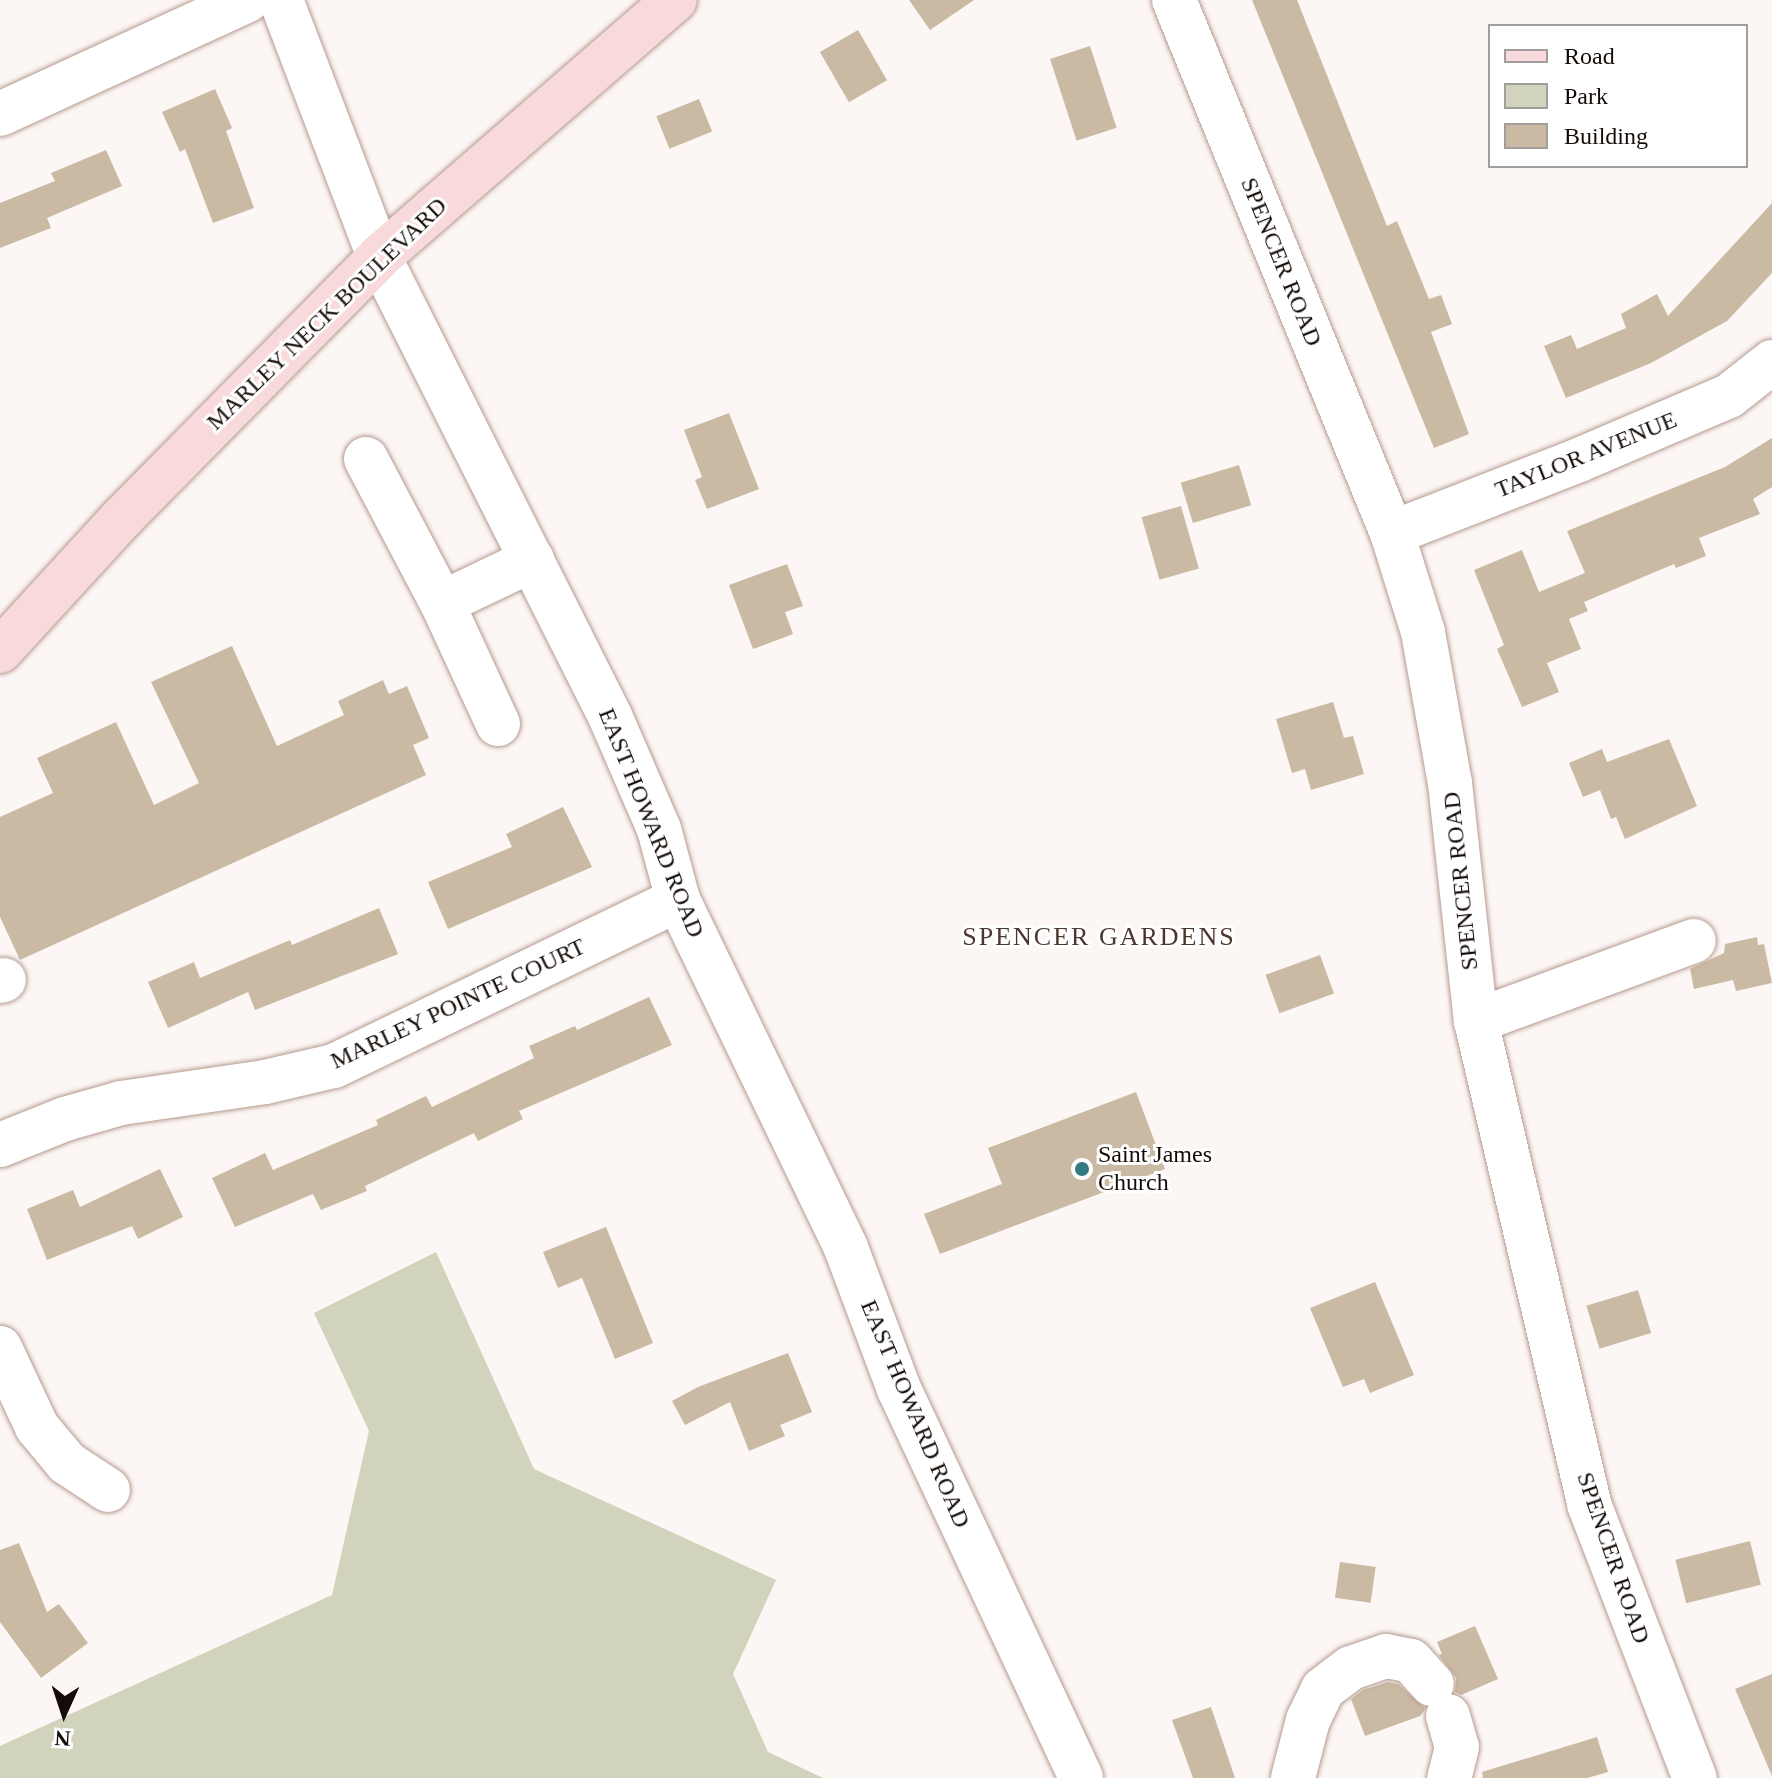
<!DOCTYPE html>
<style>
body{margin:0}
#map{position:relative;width:1772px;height:1778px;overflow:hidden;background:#fcf6f4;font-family:"Times New Roman",serif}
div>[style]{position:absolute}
.green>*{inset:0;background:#d1d3bc}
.building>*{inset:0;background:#cabaa3;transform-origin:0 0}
.roads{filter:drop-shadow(0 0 2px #b59a8e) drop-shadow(0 0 2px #b59a8e)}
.minor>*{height:44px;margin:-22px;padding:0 22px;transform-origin:22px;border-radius:22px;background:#fff}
.major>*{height:44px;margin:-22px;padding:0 22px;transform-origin:22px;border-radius:22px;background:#f8d9dc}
.dots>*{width:22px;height:22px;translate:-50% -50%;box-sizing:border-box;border:4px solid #fff;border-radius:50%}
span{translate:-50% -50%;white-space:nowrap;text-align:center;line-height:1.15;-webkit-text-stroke:6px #fff;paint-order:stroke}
.street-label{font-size:24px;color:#150c08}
.poi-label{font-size:24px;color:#150c08}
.left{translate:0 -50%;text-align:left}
.neighbourhood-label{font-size:26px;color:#4d362d;letter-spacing:2px}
.legend{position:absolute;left:1488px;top:24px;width:260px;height:144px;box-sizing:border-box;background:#fff;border:2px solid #a19e9c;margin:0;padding:10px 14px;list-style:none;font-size:24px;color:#150c08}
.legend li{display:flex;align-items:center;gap:16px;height:40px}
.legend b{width:40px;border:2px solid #a19e9c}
.north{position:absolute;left:24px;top:1674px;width:80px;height:80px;-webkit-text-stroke:6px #fff;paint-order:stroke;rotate:183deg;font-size:22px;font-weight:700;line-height:32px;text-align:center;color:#150c08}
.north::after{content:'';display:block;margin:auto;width:28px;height:36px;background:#150c08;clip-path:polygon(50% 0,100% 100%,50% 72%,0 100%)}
</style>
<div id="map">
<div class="green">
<div style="clip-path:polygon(436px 1252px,534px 1469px,776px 1580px,733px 1674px,768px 1752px,823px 1778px,0 1778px,0 1746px,332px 1595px,369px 1431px,314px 1313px)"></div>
</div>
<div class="building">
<div style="clip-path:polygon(909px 0,974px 0,930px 30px)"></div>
<div style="clip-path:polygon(1252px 0,1297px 0,1387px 226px,1397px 221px,1429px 299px,1441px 295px,1452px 324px,1431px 332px,1469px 434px,1434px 448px)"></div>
<div style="left:858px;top:30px;width:58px;height:44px;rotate:60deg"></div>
<div style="left:1090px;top:46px;width:86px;height:42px;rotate:72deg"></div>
<div style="clip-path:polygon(215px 89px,232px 128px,226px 131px,254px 208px,213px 223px,185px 149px,180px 152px,162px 112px)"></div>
<div style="left:699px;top:99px;width:35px;height:46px;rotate:68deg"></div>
<div style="clip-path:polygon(106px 150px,122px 186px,47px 218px,51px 228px,0 248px,0 203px,55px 181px,51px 173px)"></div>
<div style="clip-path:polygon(1772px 203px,1772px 273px,1727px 321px,1651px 363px,1566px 398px,1544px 346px,1571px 335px,1577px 349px,1626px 328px,1621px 314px,1657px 294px,1668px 316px)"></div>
<div style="clip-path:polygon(729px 413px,759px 489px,707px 509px,695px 480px,702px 477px,684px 430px)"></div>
<div style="clip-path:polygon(1772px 438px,1772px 487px,1753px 499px,1760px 514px,1699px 538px,1706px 556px,1676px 568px,1674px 564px,1584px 602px,1588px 611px,1569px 619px,1581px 649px,1547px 663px,1559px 692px,1522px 707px,1497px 649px,1504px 645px,1474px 570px,1522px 550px,1539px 592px,1585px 573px,1567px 531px,1725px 467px)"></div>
<div style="left:1239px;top:465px;width:42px;height:61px;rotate:73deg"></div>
<div style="left:1181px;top:506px;width:65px;height:41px;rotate:74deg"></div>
<div style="clip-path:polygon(787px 564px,803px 606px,785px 612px,793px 634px,753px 649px,729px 585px)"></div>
<div style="clip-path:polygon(232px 646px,277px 746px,344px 715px,338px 701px,383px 680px,389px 694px,407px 686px,429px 738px,413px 745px,426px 775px,20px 960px,0 917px,0 817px,53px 793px,37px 758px,116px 722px,154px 805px,199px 783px,151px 682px)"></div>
<div style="clip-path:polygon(1333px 702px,1344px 738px,1353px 736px,1364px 774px,1311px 790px,1305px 769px,1292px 773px,1276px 719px)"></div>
<div style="clip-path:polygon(1669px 739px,1697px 806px,1625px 839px,1616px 817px,1611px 819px,1600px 790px,1583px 797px,1569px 763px,1602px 749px,1607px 762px)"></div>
<div style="clip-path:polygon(563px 807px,592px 867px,448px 929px,428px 882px,512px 847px,506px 834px)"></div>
<div style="clip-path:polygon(379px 908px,398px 954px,255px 1010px,248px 992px,168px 1028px,148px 982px,194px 962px,200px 978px,290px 940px,292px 945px)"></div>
<div style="clip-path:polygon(1757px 937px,1758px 945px,1764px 944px,1772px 983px,1736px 991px,1733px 980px,1694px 989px,1690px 969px,1724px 953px,1725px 944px)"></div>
<div style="left:1320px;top:955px;width:41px;height:58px;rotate:70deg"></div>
<div style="clip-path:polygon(649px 997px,672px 1045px,519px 1111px,523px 1119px,478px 1141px,474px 1133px,365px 1186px,367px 1191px,321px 1210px,313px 1194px,235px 1227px,212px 1178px,265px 1153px,273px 1170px,378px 1125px,376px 1120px,426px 1096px,432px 1107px,534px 1058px,529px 1046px,575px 1026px,577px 1030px)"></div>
<div style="clip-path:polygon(1136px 1092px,1165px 1169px,940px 1254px,924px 1214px,1002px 1184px,988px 1148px)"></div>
<div style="clip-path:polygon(160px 1169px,183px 1217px,138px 1239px,132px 1226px,47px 1260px,27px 1209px,73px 1190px,80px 1207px)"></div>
<div style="clip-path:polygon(606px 1227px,653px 1343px,615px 1359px,582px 1278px,558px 1288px,543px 1252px)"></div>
<div style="clip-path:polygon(1375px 1282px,1414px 1375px,1370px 1393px,1364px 1379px,1343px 1387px,1310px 1308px)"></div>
<div style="left:1638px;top:1290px;width:45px;height:54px;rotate:73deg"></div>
<div style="clip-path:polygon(788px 1353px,812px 1412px,780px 1425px,785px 1436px,749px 1451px,730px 1402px,685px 1425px,672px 1401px,698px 1387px)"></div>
<div style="left:1750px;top:1541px;width:45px;height:77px;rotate:76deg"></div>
<div style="clip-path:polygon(19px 1543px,47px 1612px,59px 1604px,88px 1643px,41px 1678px,0 1622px,0 1550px)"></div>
<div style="left:1340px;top:1562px;width:36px;height:36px;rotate:8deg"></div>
<div style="clip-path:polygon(1475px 1626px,1498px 1679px,1461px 1695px,1455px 1692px,1456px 1678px,1439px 1655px,1442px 1654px,1437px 1642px)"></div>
<div style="clip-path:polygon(1772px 1674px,1772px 1776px,1735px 1689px)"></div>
<div style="clip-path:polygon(1388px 1682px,1398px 1684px,1425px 1708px,1424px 1711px,1420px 1716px,1365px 1736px,1351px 1699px,1363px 1690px)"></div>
<div style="clip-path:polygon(1211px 1707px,1235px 1778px,1193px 1778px,1172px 1720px)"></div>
<div style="clip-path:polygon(1597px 1737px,1608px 1772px,1587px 1778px,1483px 1778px,1482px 1772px)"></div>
</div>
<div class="roads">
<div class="minor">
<div style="left:281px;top:0;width:275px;rotate:69.1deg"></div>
<div style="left:379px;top:257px;width:514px;rotate:63.29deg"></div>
<div style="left:610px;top:716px;width:123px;rotate:66.6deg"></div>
<div style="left:659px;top:829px;width:73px;rotate:75deg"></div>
<div style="left:678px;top:900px;width:386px;rotate:64.2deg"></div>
<div style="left:846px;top:1248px;width:151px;rotate:69.4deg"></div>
<div style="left:899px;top:1389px;width:429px;rotate:64.9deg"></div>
<div style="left:1174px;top:0;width:576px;rotate:67.76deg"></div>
<div style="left:1392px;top:533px;width:104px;rotate:72.6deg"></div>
<div style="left:1423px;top:632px;width:153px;rotate:79.9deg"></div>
<div style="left:1450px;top:783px;width:239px;rotate:83.8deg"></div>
<div style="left:1476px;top:1021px;width:496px;rotate:76.8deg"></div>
<div style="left:1589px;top:1504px;width:294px;rotate:68.9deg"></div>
<div style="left:0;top:114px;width:273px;rotate:-24.7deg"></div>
<div style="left:366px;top:459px;width:163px;rotate:62.2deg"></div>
<div style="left:1392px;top:533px;width:201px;rotate:-21.3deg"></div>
<div style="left:1579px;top:460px;width:163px;rotate:-23.1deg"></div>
<div style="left:1729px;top:396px;width:55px;rotate:-38.3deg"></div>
<div style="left:498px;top:724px;width:133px;rotate:-114.8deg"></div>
<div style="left:442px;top:603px;width:100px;rotate:-25.5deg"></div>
<div style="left:0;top:981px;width:4px;rotate:-14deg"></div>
<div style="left:1476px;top:1021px;width:232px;rotate:-20.2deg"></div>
<div style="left:0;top:1145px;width:70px;rotate:-21.8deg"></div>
<div style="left:65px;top:1119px;width:58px;rotate:-15.9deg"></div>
<div style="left:121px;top:1103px;width:146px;rotate:-8.3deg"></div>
<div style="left:265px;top:1082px;width:71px;rotate:-13.1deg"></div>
<div style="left:334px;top:1066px;width:382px;rotate:-25.8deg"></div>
<div style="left:0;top:1348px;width:87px;rotate:64.9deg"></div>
<div style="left:37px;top:1427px;width:47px;rotate:50.2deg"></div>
<div style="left:67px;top:1463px;width:49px;rotate:33.4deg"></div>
<div style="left:1448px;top:1716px;width:32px;rotate:74deg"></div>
<div style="left:1457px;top:1747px;width:32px;rotate:104deg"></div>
<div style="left:1293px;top:1778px;width:60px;rotate:-75.5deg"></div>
<div style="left:1308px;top:1720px;width:34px;rotate:-64deg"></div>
<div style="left:1323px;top:1689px;width:35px;rotate:-37deg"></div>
<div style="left:1351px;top:1668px;width:37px;rotate:-19deg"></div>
<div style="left:1386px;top:1656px;width:25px;rotate:11deg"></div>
<div style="left:1411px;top:1661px;width:31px;rotate:48deg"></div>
</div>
<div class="major">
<div style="left:0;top:651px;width:180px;rotate:-47.5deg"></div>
<div style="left:122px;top:518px;width:366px;rotate:-45.4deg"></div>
<div style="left:379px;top:257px;width:392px;rotate:-41deg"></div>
</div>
</div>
<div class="dots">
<div style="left:1082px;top:1169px;background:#337a83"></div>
</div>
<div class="street-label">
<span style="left:1281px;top:262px;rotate:68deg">SPENCER ROAD</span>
<span style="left:327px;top:314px;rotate:-44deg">MARLEY NECK BOULEVARD</span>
<span style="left:1586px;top:455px;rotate:-22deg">TAYLOR AVENUE</span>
<span style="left:651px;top:823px;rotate:68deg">EAST HOWARD ROAD</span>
<span style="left:1461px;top:881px;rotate:-96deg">SPENCER ROAD</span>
<span style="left:458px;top:1004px;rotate:-25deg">MARLEY POINTE COURT</span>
<span style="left:915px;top:1414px;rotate:67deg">EAST HOWARD ROAD</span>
<span style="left:1613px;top:1558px;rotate:71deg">SPENCER ROAD</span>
</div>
<div class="poi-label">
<span class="left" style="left:1098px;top:1169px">Saint James<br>Church</span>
</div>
<div class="neighbourhood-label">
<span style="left:1099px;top:937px">SPENCER GARDENS</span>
</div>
<ul class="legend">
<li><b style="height:10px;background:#f8d9dc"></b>Road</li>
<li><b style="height:22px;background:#d1d3bc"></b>Park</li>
<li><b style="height:22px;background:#cabaa3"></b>Building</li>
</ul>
<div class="north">N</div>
</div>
